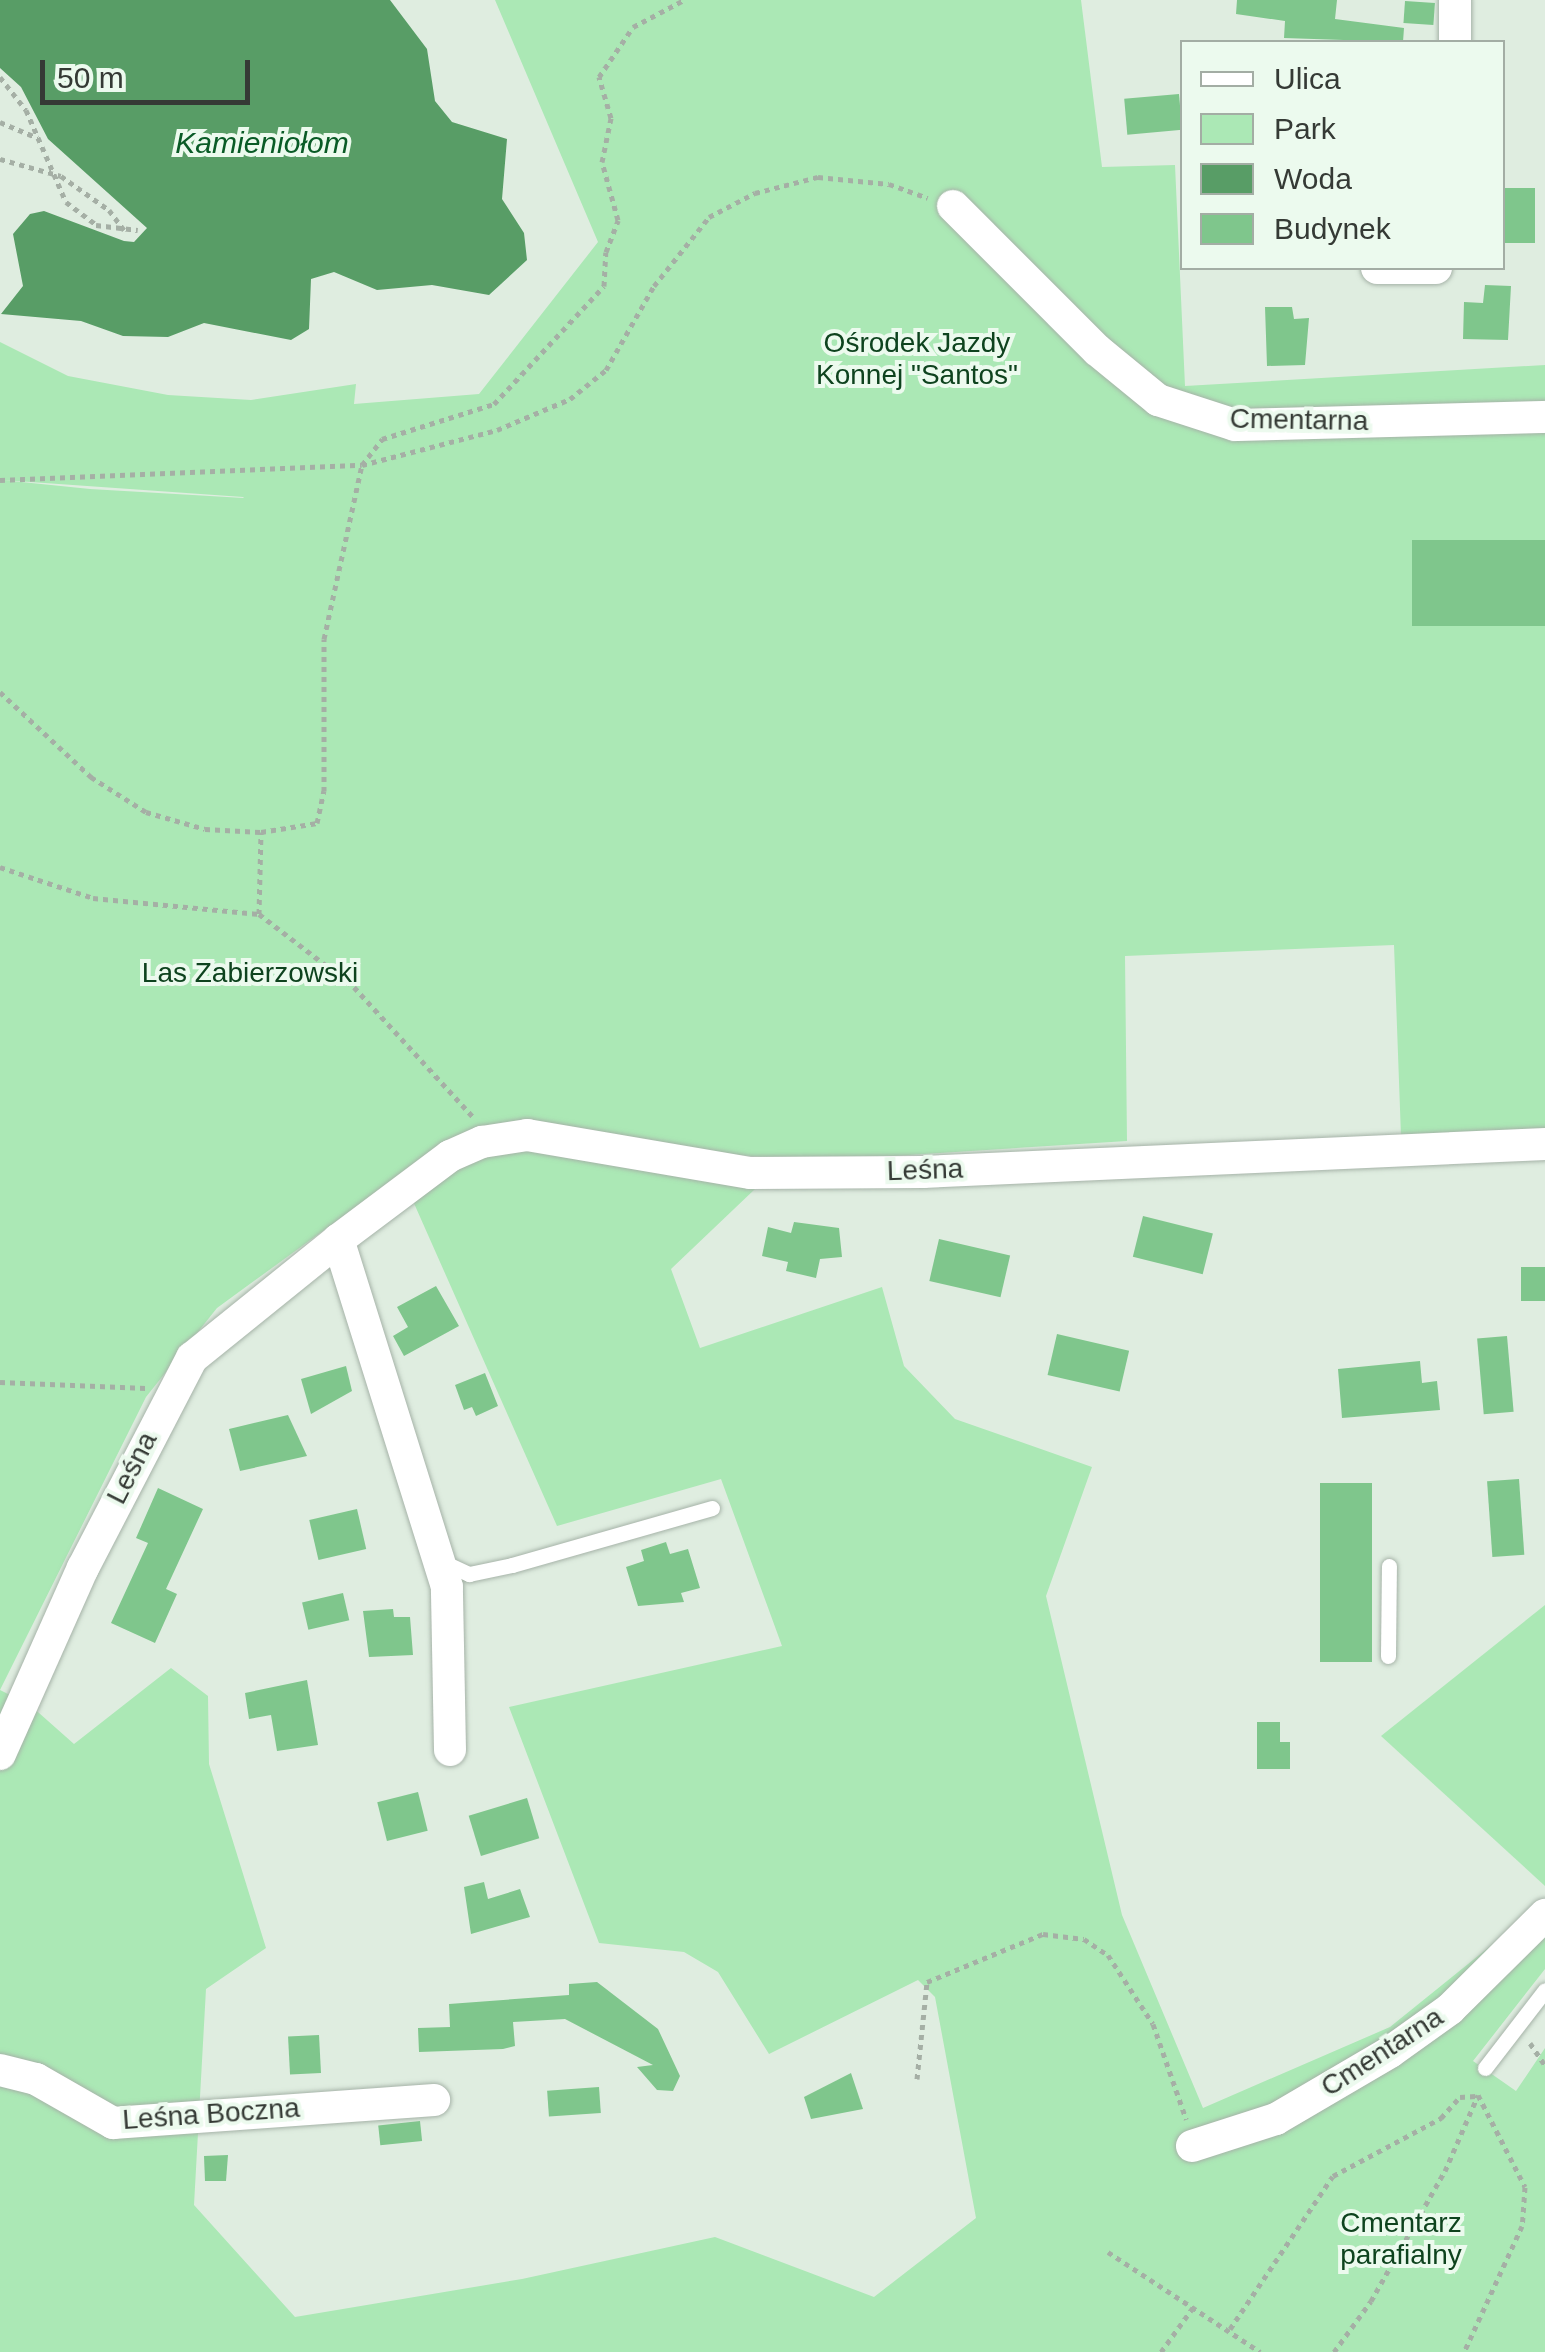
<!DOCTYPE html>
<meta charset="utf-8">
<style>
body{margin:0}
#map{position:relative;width:1545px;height:2352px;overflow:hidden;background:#dfede0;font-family:Helvetica,sans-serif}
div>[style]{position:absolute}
.green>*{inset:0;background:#abe8b5}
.water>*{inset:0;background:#589d66}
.building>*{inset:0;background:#7fc68c;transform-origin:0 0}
.path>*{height:5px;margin-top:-2.5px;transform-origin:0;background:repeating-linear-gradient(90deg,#a5afa5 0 5px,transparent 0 10px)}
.roads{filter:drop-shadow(0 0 2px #a6b3a8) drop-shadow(0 0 2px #a6b3a8)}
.lane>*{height:15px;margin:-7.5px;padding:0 7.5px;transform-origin:7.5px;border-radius:7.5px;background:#fff}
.street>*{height:32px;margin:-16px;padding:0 16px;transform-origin:16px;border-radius:16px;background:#fff}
span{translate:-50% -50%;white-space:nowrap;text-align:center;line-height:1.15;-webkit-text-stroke:8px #ecfaee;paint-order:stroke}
.park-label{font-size:28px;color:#0e431e}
.street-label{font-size:28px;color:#353a35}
.water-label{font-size:30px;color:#095b26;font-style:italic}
.legend{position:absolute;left:1180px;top:40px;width:325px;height:230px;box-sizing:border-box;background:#ecfaee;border:2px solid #a3ada4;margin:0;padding:12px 18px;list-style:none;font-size:30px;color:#353a35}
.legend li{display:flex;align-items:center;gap:20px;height:50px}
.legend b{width:50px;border:2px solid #a3ada4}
.scale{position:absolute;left:40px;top:60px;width:210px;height:45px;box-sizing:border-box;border:5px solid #353a35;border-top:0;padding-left:12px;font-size:30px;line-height:35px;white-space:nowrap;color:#353a35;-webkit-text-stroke:8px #ecfaee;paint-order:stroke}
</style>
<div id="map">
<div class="green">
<div style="clip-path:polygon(evenodd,495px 0,1081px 0,1102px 167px,1175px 165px,1185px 386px,1545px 365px,1545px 1131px,1401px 1136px,1394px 945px,1125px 956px,1127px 1141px,815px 1161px,700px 1152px,755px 1189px,671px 1269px,700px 1348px,882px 1287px,904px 1366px,955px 1419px,1092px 1467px,1046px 1596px,1122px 1915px,1203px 2108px,1390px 2027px,1545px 1902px,1545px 1969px,1473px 2061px,1516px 2091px,1545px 2048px,1545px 2352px,0 2352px,0 342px,68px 376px,168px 395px,251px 400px,356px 384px,354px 404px,479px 394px,598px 242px,495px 0,2px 480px,243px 497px,244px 498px,90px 489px,2px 480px,495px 0,401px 1174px,557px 1526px,721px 1479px,782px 1646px,509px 1707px,599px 1943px,684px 1952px,718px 1972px,769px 2054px,918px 1980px,935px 1997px,976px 2218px,874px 2297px,715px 2237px,522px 2279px,295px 2317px,194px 2205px,206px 1989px,266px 1948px,209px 1764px,208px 1696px,171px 1668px,74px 1744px,30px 1705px,0 1690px,146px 1397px,217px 1308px,401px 1174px)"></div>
<div style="clip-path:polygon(1545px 1605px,1545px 1886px,1381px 1736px)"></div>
</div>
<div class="water">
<div style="clip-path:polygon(0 0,390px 0,427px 49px,435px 101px,452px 122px,507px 139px,502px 199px,524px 233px,527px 260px,489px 295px,432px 285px,377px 290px,334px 272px,311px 279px,309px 329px,291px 340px,204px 323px,168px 337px,123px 336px,81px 321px,1px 314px,23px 286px,13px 234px,30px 214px,44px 211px,124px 241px,134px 242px,147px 228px,48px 139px,21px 87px,0 68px)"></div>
</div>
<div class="building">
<div style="clip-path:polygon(1237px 0,1337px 0,1335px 19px,1404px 28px,1403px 42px,1284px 38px,1285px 21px,1236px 14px)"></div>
<div style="left:1405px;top:1px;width:30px;height:22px;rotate:4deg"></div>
<div style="left:1179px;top:94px;width:36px;height:55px;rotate:85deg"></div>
<div style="left:1502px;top:188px;width:33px;height:55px"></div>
<div style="clip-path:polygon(1485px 285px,1511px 286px,1508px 340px,1463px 339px,1464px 302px,1483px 303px)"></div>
<div style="clip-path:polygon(1265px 307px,1292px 307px,1294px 319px,1309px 318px,1305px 365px,1267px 366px)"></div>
<div style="left:1545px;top:540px;width:86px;height:133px;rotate:90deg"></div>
<div style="left:1143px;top:1216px;width:72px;height:42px;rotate:14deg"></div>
<div style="clip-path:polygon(794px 1222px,839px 1228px,842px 1257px,820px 1259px,816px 1278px,786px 1271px,788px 1262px,762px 1256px,768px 1227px,791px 1233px)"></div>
<div style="left:939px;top:1239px;width:73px;height:43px;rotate:13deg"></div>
<div style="left:1545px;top:1267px;width:34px;height:24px;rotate:90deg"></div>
<div style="clip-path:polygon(436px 1286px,459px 1326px,404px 1356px,393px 1336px,408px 1327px,397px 1307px)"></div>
<div style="left:1057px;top:1334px;width:74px;height:42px;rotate:13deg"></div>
<div style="left:1507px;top:1336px;width:76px;height:30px;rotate:85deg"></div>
<div style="clip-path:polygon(1420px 1361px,1422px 1383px,1437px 1381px,1440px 1410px,1342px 1418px,1338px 1369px)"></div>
<div style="clip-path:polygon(346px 1366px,352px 1391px,311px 1414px,301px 1379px)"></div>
<div style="clip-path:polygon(485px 1373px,498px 1406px,476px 1416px,472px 1407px,464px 1410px,455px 1385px)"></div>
<div style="clip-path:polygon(288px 1415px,307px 1456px,240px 1471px,229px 1429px)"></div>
<div style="left:1519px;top:1479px;width:76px;height:32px;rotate:86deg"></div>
<div style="left:1320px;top:1483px;width:52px;height:179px"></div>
<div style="clip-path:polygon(158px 1488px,203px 1509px,166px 1589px,177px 1594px,155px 1643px,111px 1623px,148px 1543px,136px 1538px)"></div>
<div style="left:357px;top:1509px;width:41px;height:49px;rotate:77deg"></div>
<div style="clip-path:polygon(666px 1542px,670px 1554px,688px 1549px,700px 1588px,681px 1593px,684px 1602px,638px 1606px,626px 1567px,644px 1561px,641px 1550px)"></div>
<div style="left:343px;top:1593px;width:28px;height:42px;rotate:77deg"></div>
<div style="clip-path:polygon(393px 1609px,394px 1617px,410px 1617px,413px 1655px,369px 1657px,363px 1611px)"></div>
<div style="clip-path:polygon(307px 1680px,318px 1745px,277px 1751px,271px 1715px,249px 1719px,245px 1693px)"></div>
<div style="clip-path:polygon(1257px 1722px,1280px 1722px,1280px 1742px,1290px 1742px,1290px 1769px,1257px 1769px)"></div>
<div style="left:418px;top:1792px;width:40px;height:42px;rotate:76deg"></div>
<div style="left:527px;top:1798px;width:42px;height:61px;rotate:73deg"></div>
<div style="clip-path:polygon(484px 1882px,488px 1899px,520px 1889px,530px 1917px,471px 1934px,464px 1887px)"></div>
<div style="clip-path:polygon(597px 1982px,658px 2029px,680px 2076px,673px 2091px,657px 2090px,637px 2067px,653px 2065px,565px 2019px,513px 2022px,515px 2046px,503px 2049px,419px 2052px,418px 2028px,450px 2027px,449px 2004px,569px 1995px,569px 1984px)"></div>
<div style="left:319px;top:2035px;width:38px;height:31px;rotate:87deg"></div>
<div style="clip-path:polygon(851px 2073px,863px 2109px,811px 2119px,804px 2097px)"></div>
<div style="left:599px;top:2087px;width:26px;height:52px;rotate:86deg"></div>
<div style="left:420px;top:2121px;width:20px;height:42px;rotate:84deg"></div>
<div style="clip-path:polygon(228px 2155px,226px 2181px,205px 2181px,204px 2156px)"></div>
</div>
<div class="path">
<div style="left:0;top:77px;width:42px;rotate:51.8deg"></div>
<div style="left:26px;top:110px;width:100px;rotate:66.5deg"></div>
<div style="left:66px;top:202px;width:38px;rotate:37deg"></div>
<div style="left:96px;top:225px;width:42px;rotate:6.8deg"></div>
<div style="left:0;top:122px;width:41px;rotate:22.8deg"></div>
<div style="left:0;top:159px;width:63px;rotate:15.6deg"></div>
<div style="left:61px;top:176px;width:59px;rotate:35.3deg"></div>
<div style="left:109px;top:210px;width:25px;rotate:53deg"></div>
<div style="left:0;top:480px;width:362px;rotate:-2.4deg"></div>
<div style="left:362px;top:465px;width:139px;rotate:-14.5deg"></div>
<div style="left:497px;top:430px;width:79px;rotate:-23deg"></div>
<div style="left:570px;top:399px;width:46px;rotate:-38.9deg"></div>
<div style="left:606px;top:370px;width:97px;rotate:-60.3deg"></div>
<div style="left:654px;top:286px;width:88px;rotate:-51.4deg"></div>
<div style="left:709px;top:217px;width:52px;rotate:-27.6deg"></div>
<div style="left:755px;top:193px;width:65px;rotate:-14.3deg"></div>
<div style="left:818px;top:177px;width:71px;rotate:5.6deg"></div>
<div style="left:889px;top:184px;width:41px;rotate:19.7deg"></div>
<div style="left:0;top:692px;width:125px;rotate:43deg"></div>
<div style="left:91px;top:777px;width:65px;rotate:32.5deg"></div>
<div style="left:146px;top:812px;width:61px;rotate:16.1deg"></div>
<div style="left:205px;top:829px;width:56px;rotate:3.1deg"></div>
<div style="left:261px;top:832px;width:57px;rotate:-9.1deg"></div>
<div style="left:317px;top:823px;width:33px;rotate:-78deg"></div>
<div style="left:324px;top:791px;width:152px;rotate:-90deg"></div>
<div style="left:324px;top:639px;width:178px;rotate:-77.7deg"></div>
<div style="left:362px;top:465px;width:33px;rotate:-52deg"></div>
<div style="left:382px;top:439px;width:117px;rotate:-17.4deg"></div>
<div style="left:494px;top:404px;width:161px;rotate:-47deg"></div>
<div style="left:604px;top:286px;width:34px;rotate:-87deg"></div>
<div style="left:606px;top:252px;width:34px;rotate:-69deg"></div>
<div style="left:618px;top:220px;width:60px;rotate:-105.4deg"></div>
<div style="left:602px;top:162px;width:45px;rotate:-78.4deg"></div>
<div style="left:611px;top:118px;width:43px;rotate:-106.3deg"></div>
<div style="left:599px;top:77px;width:60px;rotate:-55.8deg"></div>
<div style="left:633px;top:27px;width:58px;rotate:-27.9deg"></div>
<div style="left:0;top:867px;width:98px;rotate:18.4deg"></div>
<div style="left:93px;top:898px;width:167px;rotate:5.5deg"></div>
<div style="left:259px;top:914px;width:120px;rotate:37.5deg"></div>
<div style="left:354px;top:987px;width:175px;rotate:47.5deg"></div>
<div style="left:259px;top:914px;width:82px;rotate:-88.6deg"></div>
<div style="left:0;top:1382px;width:146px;rotate:2.4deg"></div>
<div style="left:1530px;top:2043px;width:27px;rotate:56deg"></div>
<div style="left:917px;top:2079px;width:98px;rotate:-84.1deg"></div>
<div style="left:927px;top:1982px;width:126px;rotate:-22.5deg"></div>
<div style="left:1043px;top:1934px;width:41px;rotate:7deg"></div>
<div style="left:1084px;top:1939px;width:29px;rotate:34deg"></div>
<div style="left:1108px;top:1955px;width:82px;rotate:56.9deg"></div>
<div style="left:1153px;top:2024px;width:101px;rotate:70.8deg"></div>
<div style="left:1108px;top:2252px;width:182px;rotate:33.3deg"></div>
<div style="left:1230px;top:2329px;width:184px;rotate:-56.1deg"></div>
<div style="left:1333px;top:2176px;width:123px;rotate:-28.2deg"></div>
<div style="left:1441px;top:2118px;width:28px;rotate:-48deg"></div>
<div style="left:1460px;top:2097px;width:16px;rotate:-4deg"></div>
<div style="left:1161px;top:2352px;width:57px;rotate:-54.3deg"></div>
<div style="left:1334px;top:2352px;width:63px;rotate:-54deg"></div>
<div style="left:1371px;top:2301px;width:150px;rotate:-60.4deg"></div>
<div style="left:1445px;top:2171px;width:83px;rotate:-66.5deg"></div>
<div style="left:1478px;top:2095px;width:103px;rotate:62.9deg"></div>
<div style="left:1525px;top:2187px;width:39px;rotate:94deg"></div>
<div style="left:1522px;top:2226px;width:139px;rotate:114.7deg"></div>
</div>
<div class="roads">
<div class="lane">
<div style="left:443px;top:1562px;width:29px;rotate:25deg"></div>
<div style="left:469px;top:1574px;width:44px;rotate:-11.8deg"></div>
<div style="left:512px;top:1565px;width:208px;rotate:-15.9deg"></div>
<div style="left:1388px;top:1656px;width:90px;rotate:-89.4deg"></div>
<div style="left:1485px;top:2068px;width:98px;rotate:-52.4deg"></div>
</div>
<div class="street">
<div style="left:1455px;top:42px;width:42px;rotate:-90deg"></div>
<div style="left:953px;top:206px;width:204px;rotate:45deg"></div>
<div style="left:1097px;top:350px;width:79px;rotate:39.3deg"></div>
<div style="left:1158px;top:400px;width:81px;rotate:18deg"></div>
<div style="left:1235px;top:425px;width:310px;rotate:-1.5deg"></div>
<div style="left:1377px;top:268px;width:59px"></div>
<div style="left:450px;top:1750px;width:163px;rotate:-91.1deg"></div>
<div style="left:447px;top:1587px;width:364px;rotate:-107.4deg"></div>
<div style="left:338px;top:1240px;width:140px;rotate:-36.9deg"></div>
<div style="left:450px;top:1156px;width:35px;rotate:-24deg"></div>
<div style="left:482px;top:1142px;width:46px;rotate:-8.8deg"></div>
<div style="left:527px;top:1135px;width:226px;rotate:9.7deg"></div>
<div style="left:750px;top:1173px;width:173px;rotate:-0.3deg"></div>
<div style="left:923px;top:1172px;width:623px;rotate:-2.58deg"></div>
<div style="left:0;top:1754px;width:204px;rotate:-66deg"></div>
<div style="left:83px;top:1568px;width:237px;rotate:-62.6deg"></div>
<div style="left:192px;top:1358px;width:188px;rotate:-38.9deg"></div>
<div style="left:0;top:2070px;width:37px;rotate:14deg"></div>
<div style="left:36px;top:2079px;width:89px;rotate:29.7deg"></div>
<div style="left:113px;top:2123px;width:322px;rotate:-4.1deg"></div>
<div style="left:1192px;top:2146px;width:88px;rotate:-17.8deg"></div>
<div style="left:1276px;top:2119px;width:132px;rotate:-30.4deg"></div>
<div style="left:1390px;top:2052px;width:74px;rotate:-35.6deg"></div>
<div style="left:1450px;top:2009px;width:134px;rotate:-44.7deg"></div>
</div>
</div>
<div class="park-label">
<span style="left:917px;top:359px">Ośrodek Jazdy<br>Konnej "Santos"</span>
<span style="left:250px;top:973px">Las Zabierzowski</span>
<span style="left:1401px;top:2239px">Cmentarz<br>parafialny</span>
</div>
<div class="street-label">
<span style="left:1299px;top:420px;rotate:1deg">Cmentarna</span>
<span style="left:925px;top:1170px;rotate:-2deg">Leśna</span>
<span style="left:132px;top:1468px;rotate:-63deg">Leśna</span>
<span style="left:1382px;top:2052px;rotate:-33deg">Cmentarna</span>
<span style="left:211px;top:2114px;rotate:-4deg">Leśna Boczna</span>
</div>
<div class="water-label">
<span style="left:262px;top:143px">Kamieniołom</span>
</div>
<ul class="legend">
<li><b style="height:12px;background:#fff"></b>Ulica</li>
<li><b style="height:28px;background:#abe8b5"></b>Park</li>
<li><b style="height:28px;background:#589d66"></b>Woda</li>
<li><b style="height:28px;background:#7fc68c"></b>Budynek</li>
</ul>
<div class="scale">50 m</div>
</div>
